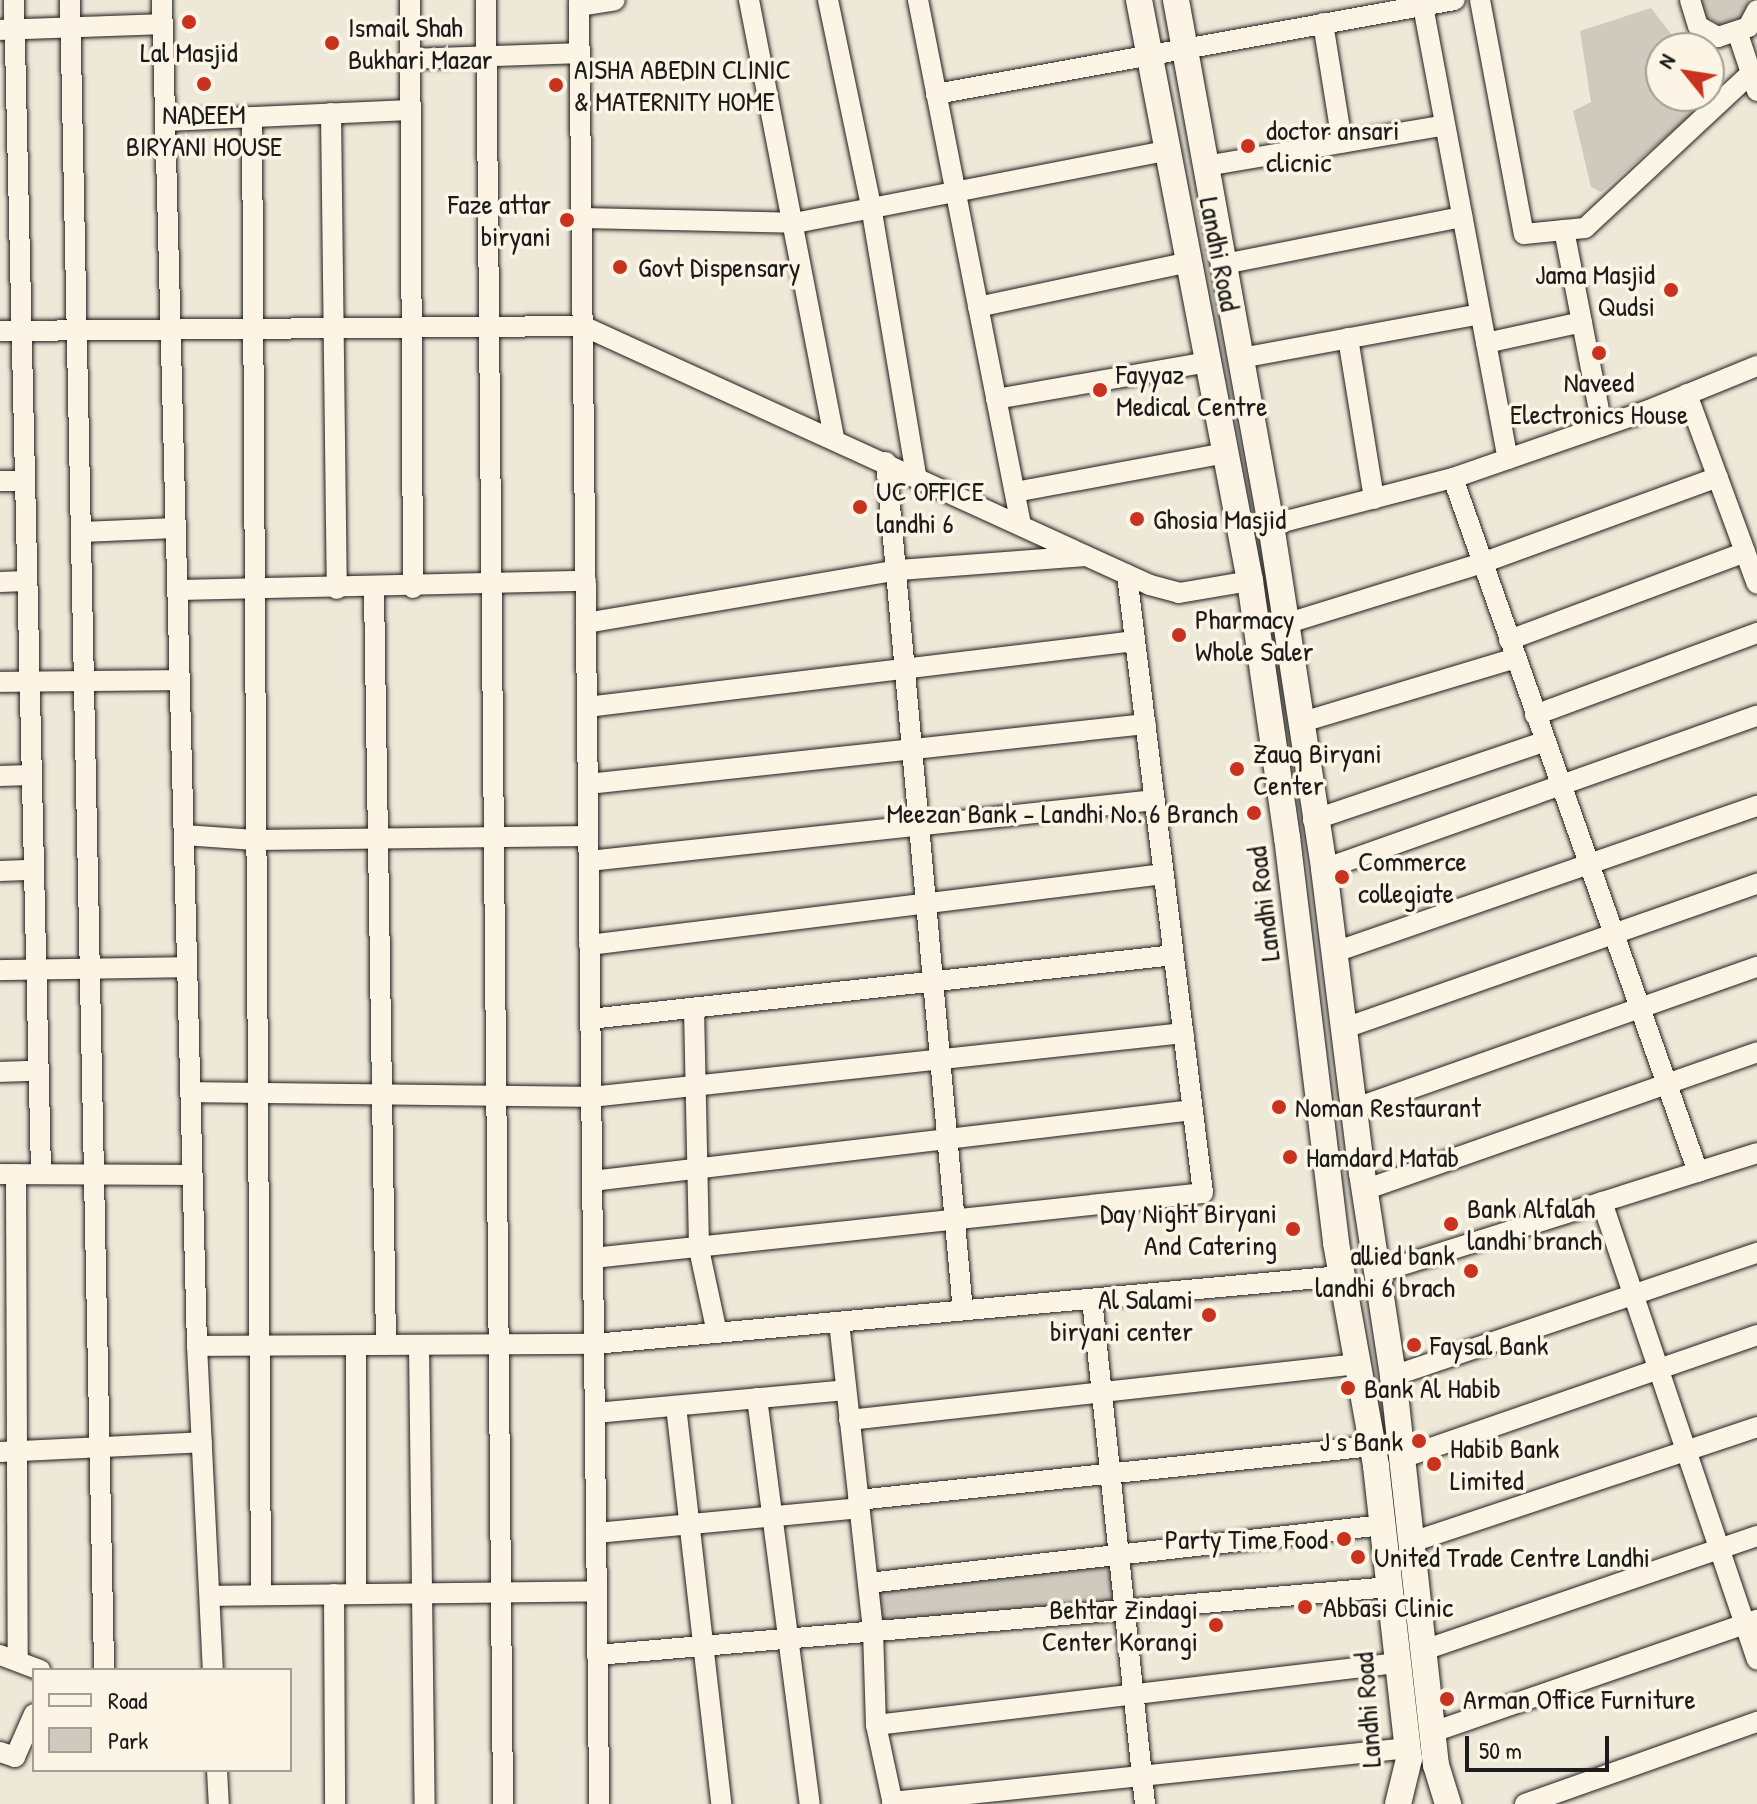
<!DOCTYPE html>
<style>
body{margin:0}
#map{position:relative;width:1757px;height:1804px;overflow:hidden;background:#eee8d9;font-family:"Patrick Hand",sans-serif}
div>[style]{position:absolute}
.green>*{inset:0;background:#cfcabd}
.roads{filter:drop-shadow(0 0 2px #1c1c1c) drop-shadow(0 0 2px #1c1c1c)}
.minor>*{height:20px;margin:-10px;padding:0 10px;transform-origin:10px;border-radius:10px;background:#fcf5e5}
.major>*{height:26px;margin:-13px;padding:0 13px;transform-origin:13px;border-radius:13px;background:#fcf5e5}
.dots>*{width:22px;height:22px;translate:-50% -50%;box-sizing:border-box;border:4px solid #fcf5e5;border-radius:50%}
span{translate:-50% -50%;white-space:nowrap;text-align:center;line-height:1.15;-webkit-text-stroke:7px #fcf5e5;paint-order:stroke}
.poi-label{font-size:28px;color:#1c1c1c}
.left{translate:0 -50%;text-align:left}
.right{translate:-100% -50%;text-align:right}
.street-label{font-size:28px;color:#1c1c1c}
.legend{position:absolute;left:32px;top:1668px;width:260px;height:104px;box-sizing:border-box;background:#fcf5e5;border:2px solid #a29e95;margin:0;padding:10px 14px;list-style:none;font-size:24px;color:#1c1c1c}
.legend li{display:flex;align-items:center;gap:16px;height:40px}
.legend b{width:40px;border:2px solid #a29e95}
.north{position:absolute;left:1645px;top:32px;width:80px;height:80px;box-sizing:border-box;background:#fcf5e5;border:2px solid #a29e95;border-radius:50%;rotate:300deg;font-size:22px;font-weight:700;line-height:32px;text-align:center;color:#1c1c1c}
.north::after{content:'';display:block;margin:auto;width:28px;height:36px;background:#c8321e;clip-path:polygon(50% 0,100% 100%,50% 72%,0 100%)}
.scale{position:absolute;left:1465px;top:1736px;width:144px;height:36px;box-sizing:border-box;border:4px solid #1c1c1c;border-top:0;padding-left:10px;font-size:24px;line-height:28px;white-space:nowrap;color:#1c1c1c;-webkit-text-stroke:6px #fcf5e5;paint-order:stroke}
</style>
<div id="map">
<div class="green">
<div style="clip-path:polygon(1701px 0,1749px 0,1749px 1px,1738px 23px,1722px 26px,1704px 15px)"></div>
<div style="clip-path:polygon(1651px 8px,1682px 48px,1661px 48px,1661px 96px,1709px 96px,1709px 84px,1716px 94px,1601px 192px,1591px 187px,1573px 111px,1591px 102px,1580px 31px)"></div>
<div style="clip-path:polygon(1116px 1552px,1125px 1608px,873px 1630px,868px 1583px)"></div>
</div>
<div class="roads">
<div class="minor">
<div style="left:14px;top:0;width:1174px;rotate:88.68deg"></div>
<div style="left:70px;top:0;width:1670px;rotate:88.83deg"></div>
<div style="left:162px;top:0;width:1346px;rotate:88.51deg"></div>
<div style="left:197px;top:1346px;width:324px;rotate:87.2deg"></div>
<div style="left:410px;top:0;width:588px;rotate:89.71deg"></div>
<div style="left:486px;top:0;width:1804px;rotate:89.46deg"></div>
<div style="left:579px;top:0;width:1804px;rotate:89.36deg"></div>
<div style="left:749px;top:0;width:447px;rotate:79deg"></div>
<div style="left:828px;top:0;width:210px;rotate:78.2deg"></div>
<div style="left:871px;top:206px;width:274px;rotate:80.5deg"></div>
<div style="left:918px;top:0;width:535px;rotate:78.9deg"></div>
<div style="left:1480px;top:0;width:238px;rotate:79.4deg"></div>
<div style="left:1524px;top:234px;width:61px;rotate:-5.6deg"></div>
<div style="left:1585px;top:228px;width:227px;rotate:-43deg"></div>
<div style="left:1690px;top:0;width:27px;rotate:73deg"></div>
<div style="left:1698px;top:26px;width:23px;rotate:29deg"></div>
<div style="left:1718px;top:37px;width:32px;rotate:-18deg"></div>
<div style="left:1748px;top:27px;width:19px;rotate:-62deg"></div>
<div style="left:579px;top:6px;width:36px;rotate:-9deg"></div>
<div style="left:1423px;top:6px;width:461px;rotate:79.4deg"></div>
<div style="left:1323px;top:23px;width:121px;rotate:80.9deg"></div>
<div style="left:0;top:30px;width:163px;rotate:-2.1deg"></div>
<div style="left:1738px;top:34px;width:60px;rotate:71.6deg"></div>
<div style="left:411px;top:59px;width:169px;rotate:-2deg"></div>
<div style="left:936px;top:94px;width:527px;rotate:-10.27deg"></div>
<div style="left:331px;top:113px;width:476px;rotate:89.3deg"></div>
<div style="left:252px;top:117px;width:1478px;rotate:89.65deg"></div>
<div style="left:165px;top:121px;width:246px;rotate:-2.6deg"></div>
<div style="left:1206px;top:166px;width:242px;rotate:-9.7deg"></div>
<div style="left:582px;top:218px;width:213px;rotate:1.3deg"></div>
<div style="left:795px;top:223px;width:379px;rotate:-11deg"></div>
<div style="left:1564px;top:230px;width:200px;rotate:79deg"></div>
<div style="left:1224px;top:264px;width:243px;rotate:-11.2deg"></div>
<div style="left:978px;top:307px;width:216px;rotate:-12deg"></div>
<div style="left:0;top:331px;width:583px;rotate:-0.49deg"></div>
<div style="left:583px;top:326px;width:623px;rotate:24.55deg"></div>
<div style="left:1150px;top:585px;width:30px;rotate:15deg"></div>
<div style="left:1179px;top:593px;width:72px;rotate:-9.6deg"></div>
<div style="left:1348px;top:338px;width:163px;rotate:80.8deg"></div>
<div style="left:1486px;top:343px;width:98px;rotate:-12.3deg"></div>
<div style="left:1241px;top:358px;width:243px;rotate:-10.4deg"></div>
<div style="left:1687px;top:394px;width:202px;rotate:69.8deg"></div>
<div style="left:996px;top:399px;width:216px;rotate:-9.9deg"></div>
<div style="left:886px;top:462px;width:852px;rotate:84.82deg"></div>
<div style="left:1453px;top:478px;width:736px;rotate:70.56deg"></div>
<div style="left:0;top:481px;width:24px"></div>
<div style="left:1015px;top:492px;width:215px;rotate:-10.5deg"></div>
<div style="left:1271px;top:525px;width:188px;rotate:-14.5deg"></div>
<div style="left:1453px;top:478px;width:207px;rotate:-19.1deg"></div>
<div style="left:1649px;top:410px;width:117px;rotate:-22.2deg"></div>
<div style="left:81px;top:532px;width:95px;rotate:-2.4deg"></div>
<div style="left:0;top:582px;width:26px;rotate:-2deg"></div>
<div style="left:374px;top:589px;width:756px;rotate:89.09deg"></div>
<div style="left:178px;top:590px;width:408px;rotate:-1.3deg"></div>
<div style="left:586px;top:623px;width:317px;rotate:-9.6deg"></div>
<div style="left:899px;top:570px;width:187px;rotate:-4.3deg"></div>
<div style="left:1285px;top:624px;width:206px;rotate:-17.2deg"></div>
<div style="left:1482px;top:563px;width:251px;rotate:-20deg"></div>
<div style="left:1509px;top:640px;width:252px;rotate:-20.4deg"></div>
<div style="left:0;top:682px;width:180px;rotate:-0.6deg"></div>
<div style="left:587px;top:707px;width:552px;rotate:-6.87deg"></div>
<div style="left:1535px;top:715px;width:237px;rotate:-20.3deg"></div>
<div style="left:1299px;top:723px;width:226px;rotate:-16.7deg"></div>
<div style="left:0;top:776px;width:30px;rotate:-2deg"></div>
<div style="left:588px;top:784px;width:561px;rotate:-6.14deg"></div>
<div style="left:1313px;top:820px;width:244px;rotate:-18.7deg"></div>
<div style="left:184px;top:835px;width:71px;rotate:4deg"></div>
<div style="left:255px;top:840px;width:333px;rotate:-0.7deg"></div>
<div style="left:589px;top:861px;width:569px;rotate:-6.15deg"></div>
<div style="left:1324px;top:869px;width:459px;rotate:-19.5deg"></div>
<div style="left:0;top:871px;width:33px;rotate:-2deg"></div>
<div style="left:589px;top:945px;width:579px;rotate:-7.04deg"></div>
<div style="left:1332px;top:953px;width:450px;rotate:-19.1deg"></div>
<div style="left:0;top:970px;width:187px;rotate:-0.9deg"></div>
<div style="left:694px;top:1008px;width:241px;rotate:88.8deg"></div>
<div style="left:699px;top:1249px;width:86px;rotate:77.9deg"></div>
<div style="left:590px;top:1019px;width:587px;rotate:-6.25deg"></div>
<div style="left:1342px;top:1029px;width:440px;rotate:-19.3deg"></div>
<div style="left:0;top:1072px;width:38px;rotate:-2deg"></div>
<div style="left:190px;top:1092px;width:401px;rotate:0.7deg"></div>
<div style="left:591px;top:1097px;width:596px;rotate:-6.16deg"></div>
<div style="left:1353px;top:1109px;width:428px;rotate:-19.4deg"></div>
<div style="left:0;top:1174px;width:192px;rotate:0.3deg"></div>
<div style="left:16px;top:1174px;width:487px;rotate:89.8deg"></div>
<div style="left:592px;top:1181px;width:605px;rotate:-6.74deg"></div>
<div style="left:1364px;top:1190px;width:417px;rotate:-19.3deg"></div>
<div style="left:1602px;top:1202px;width:483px;rotate:71.3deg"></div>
<div style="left:593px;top:1258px;width:613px;rotate:-6.08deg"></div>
<div style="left:1203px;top:1193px;width:623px;rotate:-97.01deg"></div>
<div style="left:1377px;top:1273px;width:398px;rotate:-17.5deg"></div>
<div style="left:1092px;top:1299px;width:508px;rotate:84.01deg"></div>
<div style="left:839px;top:1322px;width:310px;rotate:83.7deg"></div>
<div style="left:873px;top:1630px;width:95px;rotate:88.2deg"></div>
<div style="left:876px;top:1725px;width:81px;rotate:77.9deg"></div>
<div style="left:419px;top:1345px;width:459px;rotate:89.3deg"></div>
<div style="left:197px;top:1346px;width:397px;rotate:-0.3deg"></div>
<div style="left:594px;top:1344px;width:750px;rotate:-5.2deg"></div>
<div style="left:356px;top:1346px;width:247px;rotate:90deg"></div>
<div style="left:1393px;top:1376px;width:384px;rotate:-18.7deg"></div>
<div style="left:757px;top:1398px;width:409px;rotate:82.6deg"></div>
<div style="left:676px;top:1406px;width:401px;rotate:83.5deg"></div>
<div style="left:595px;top:1413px;width:252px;rotate:-5.2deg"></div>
<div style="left:849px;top:1420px;width:512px;rotate:-6.28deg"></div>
<div style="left:0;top:1452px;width:202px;rotate:-2.8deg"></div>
<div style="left:1402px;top:1458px;width:376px;rotate:-19.1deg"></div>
<div style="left:858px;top:1500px;width:518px;rotate:-5.99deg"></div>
<div style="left:596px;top:1533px;width:264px;rotate:-5.4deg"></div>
<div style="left:1412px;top:1542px;width:364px;rotate:-18.4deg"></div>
<div style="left:868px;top:1583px;width:518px;rotate:-6.43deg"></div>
<div style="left:334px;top:1594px;width:210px;rotate:89.7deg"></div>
<div style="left:210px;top:1596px;width:386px;rotate:-0.7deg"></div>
<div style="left:1424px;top:1650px;width:352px;rotate:-18.9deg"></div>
<div style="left:0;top:1655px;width:43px;rotate:20.6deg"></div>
<div style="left:597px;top:1655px;width:796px;rotate:-4.9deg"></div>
<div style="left:876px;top:1725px;width:525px;rotate:-6.79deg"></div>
<div style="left:1433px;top:1732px;width:343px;rotate:-19.1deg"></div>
<div style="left:0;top:1752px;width:16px;rotate:18deg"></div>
<div style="left:15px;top:1757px;width:47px;rotate:-66.2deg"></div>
<div style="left:217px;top:1770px;width:34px;rotate:87deg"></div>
<div style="left:892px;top:1802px;width:519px;rotate:-5.97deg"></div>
<div style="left:1525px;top:1804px;width:246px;rotate:-19.5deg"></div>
</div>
<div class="major">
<div style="left:1139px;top:0;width:592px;rotate:79.18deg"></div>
<div style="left:1250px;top:581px;width:259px;rotate:81.8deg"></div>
<div style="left:1287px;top:837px;width:409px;rotate:83.1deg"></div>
<div style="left:1336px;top:1243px;width:227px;rotate:79.8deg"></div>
<div style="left:1376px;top:1466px;width:295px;rotate:83.6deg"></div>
<div style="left:1409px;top:1759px;width:46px;rotate:103.7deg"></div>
<div style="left:1176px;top:0;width:534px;rotate:79.74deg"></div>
<div style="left:1271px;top:525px;width:348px;rotate:81.2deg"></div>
<div style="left:1324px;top:869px;width:306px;rotate:82.9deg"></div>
<div style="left:1362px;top:1173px;width:205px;rotate:81.3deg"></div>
<div style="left:1393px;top:1376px;width:391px;rotate:83.7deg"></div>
<div style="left:1436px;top:1765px;width:41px;rotate:72.9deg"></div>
</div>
</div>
<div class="dots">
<div style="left:189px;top:22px;background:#c8321e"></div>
<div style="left:332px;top:43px;background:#c8321e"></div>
<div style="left:204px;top:84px;background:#c8321e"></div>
<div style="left:556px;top:85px;background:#c8321e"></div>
<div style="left:1248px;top:146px;background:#c8321e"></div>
<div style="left:567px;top:220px;background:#c8321e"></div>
<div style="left:620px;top:267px;background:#c8321e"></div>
<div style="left:1671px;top:290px;background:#c8321e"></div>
<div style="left:1599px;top:353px;background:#c8321e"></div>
<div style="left:1100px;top:390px;background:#c8321e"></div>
<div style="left:860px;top:507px;background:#c8321e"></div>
<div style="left:1137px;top:519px;background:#c8321e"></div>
<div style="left:1179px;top:635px;background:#c8321e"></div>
<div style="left:1237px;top:769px;background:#c8321e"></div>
<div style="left:1254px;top:813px;background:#c8321e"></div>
<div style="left:1342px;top:877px;background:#c8321e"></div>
<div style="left:1279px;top:1107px;background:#c8321e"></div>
<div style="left:1290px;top:1157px;background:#c8321e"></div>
<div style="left:1451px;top:1224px;background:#c8321e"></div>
<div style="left:1293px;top:1229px;background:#c8321e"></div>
<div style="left:1471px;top:1271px;background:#c8321e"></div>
<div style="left:1209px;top:1315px;background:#c8321e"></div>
<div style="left:1414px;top:1345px;background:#c8321e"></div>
<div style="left:1348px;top:1388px;background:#c8321e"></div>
<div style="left:1419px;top:1441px;background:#c8321e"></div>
<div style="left:1434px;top:1464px;background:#c8321e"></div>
<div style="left:1344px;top:1539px;background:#c8321e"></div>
<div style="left:1358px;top:1557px;background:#c8321e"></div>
<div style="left:1305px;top:1607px;background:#c8321e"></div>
<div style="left:1216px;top:1625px;background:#c8321e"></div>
<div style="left:1447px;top:1699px;background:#c8321e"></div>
</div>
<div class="poi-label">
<span class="left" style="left:348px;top:43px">Ismail Shah<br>Bukhari Mazar</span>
<span style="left:189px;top:52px">Lal Masjid</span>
<span class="left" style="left:574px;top:85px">AISHA ABEDIN CLINIC<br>&amp; MATERNITY HOME</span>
<span style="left:204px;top:130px">NADEEM<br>BIRYANI HOUSE</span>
<span class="left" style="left:1266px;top:146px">doctor ansari<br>clicnic</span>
<span class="right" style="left:551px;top:220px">Faze attar<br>biryani</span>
<span class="left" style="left:638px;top:267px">Govt Dispensary</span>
<span class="right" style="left:1655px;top:290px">Jama Masjid<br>Qudsi</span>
<span class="left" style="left:1116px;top:390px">Fayyaz<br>Medical Centre</span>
<span style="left:1599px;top:398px">Naveed<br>Electronics House</span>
<span class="left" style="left:876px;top:507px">UC OFFICE<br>landhi 6</span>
<span class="left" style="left:1153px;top:519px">Ghosia Masjid</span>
<span class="left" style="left:1195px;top:635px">Pharmacy<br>Whole Saler</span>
<span class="left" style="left:1253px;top:769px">Zauq Biryani<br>Center</span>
<span class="right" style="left:1238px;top:813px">Meezan Bank - Landhi No. 6 Branch</span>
<span class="left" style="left:1358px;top:877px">Commerce<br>collegiate</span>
<span class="left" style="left:1295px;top:1107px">Noman Restaurant</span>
<span class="left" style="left:1306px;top:1157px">Hamdard Matab</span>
<span class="left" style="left:1467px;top:1224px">Bank Alfalah<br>landhi branch</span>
<span class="right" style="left:1277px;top:1229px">Day Night Biryani<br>And Catering</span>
<span class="right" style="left:1455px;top:1271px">allied bank<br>landhi 6 brach</span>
<span class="right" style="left:1193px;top:1315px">Al Salami<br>biryani center</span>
<span class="left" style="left:1430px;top:1345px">Faysal Bank</span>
<span class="left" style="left:1364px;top:1388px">Bank Al Habib</span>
<span class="right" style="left:1403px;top:1441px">J s Bank</span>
<span class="left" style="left:1450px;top:1464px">Habib Bank<br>Limited</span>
<span class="right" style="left:1328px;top:1539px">Party Time Food</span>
<span class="left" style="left:1374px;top:1557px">United Trade Centre Landhi</span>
<span class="left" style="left:1323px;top:1607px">Abbasi Clinic</span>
<span class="right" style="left:1198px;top:1625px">Behtar Zindagi<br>Center Korangi</span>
<span class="left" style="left:1463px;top:1699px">Arman Office Furniture</span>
</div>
<div class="street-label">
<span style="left:1220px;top:254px;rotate:79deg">Landhi Road</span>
<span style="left:1263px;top:904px;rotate:-97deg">Landhi Road</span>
<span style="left:1367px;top:1710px;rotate:-94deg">Landhi Road</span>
</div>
<ul class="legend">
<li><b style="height:10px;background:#fcf5e5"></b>Road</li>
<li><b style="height:22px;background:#cfcabd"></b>Park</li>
</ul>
<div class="north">N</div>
<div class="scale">50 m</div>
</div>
